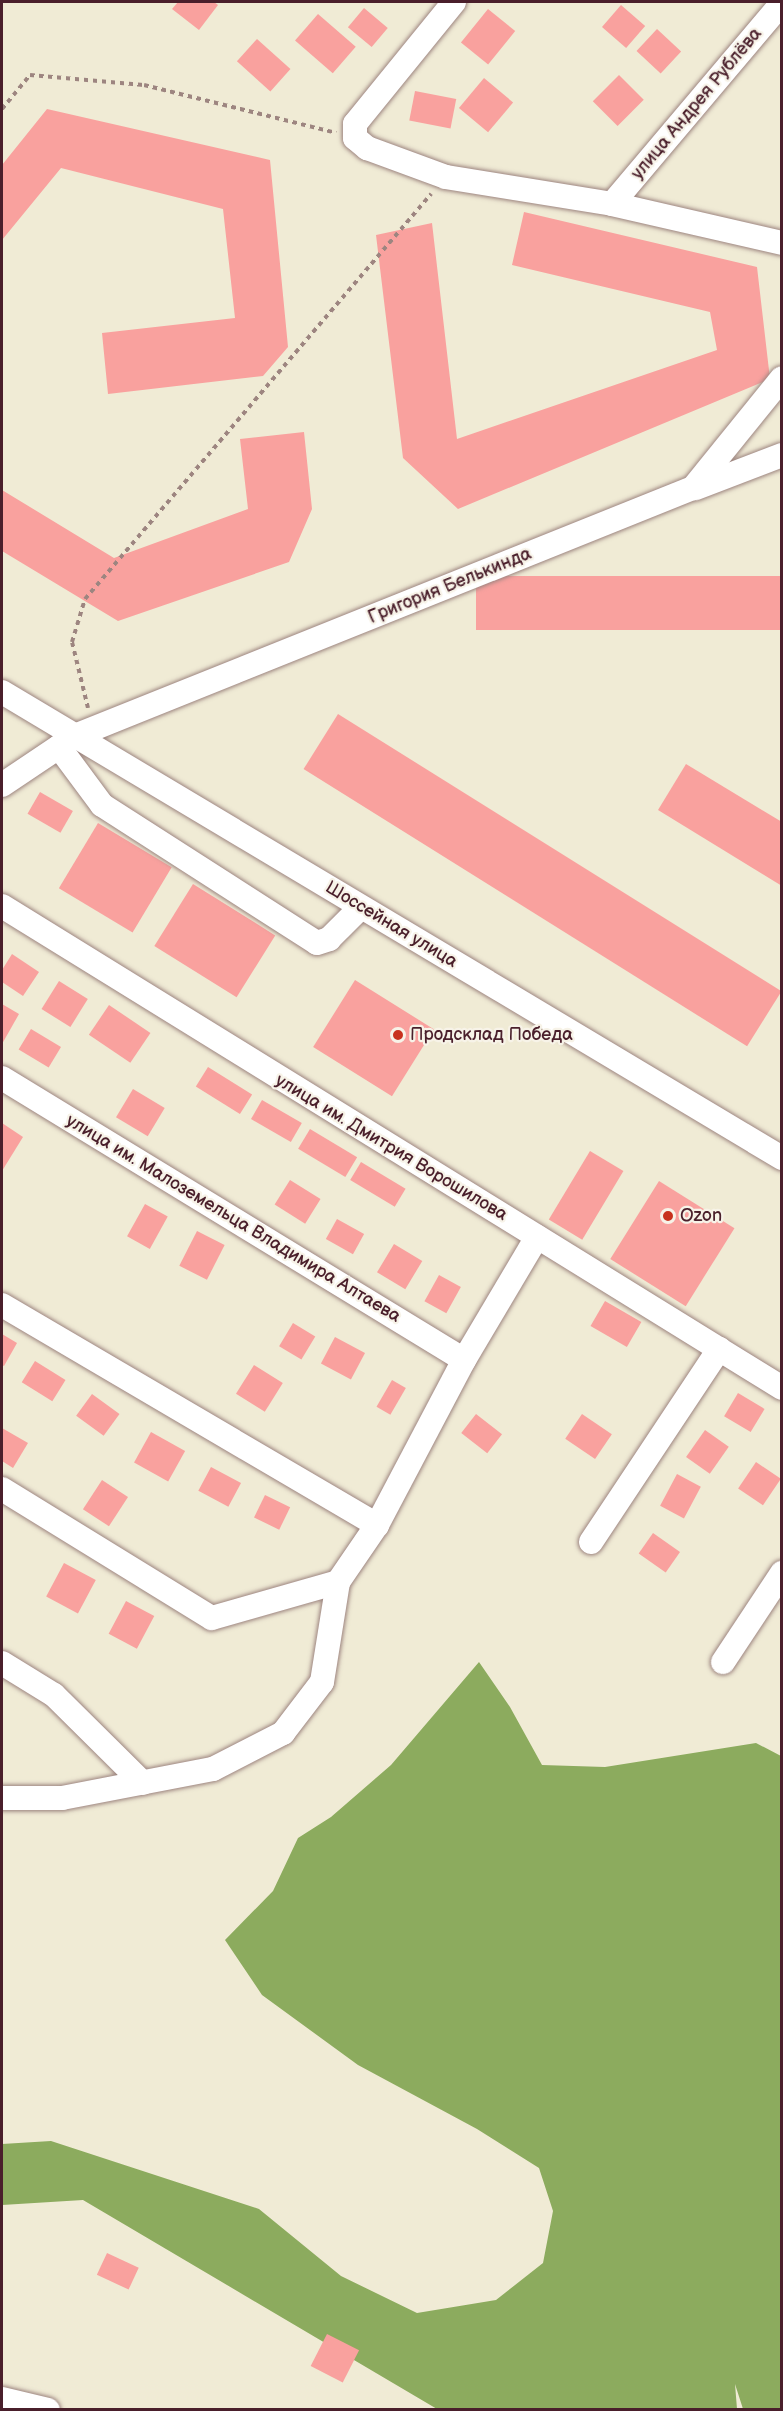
<!DOCTYPE html>
<meta charset="utf-8">
<style>
body{margin:0}
#map{position:relative;width:783px;height:2411px;overflow:hidden;background:#f0ebd5;font-family:"Balsamiq Sans",sans-serif}
div>[style]{position:absolute}
.forest>*{inset:0;background:#8cab5e}
.building>*{inset:0;background:#f9a19e;transform-origin:0 0}
.path>*{height:4px;margin-top:-2px;transform-origin:0;background:repeating-linear-gradient(90deg,#9d8580 0 4.5px,transparent 0 9px)}
.roads{filter:drop-shadow(0 0 2px #9d8580) drop-shadow(0 0 2px #9d8580)}
.minor>*{height:24px;margin:-12px;padding:0 12px;transform-origin:12px;border-radius:12px;background:#fff}
.dots>*{width:16px;height:16px;translate:-50% -50%;box-sizing:border-box;border:3px solid #f7f3e8;border-radius:50%}
span{translate:-50% -50%;white-space:nowrap;text-align:center;line-height:1.15;-webkit-text-stroke:4.5px #f7f3e8;paint-order:stroke}
.street-label{font-size:18px;color:#4a1f2b}
.poi-label{font-size:18px;color:#4a1f2b}
.left{translate:0 -50%;text-align:left}
.frame{position:absolute;inset:0;border:3px solid #4a1f2b;pointer-events:none}
</style>
<div id="map">
<div class="forest">
<div style="clip-path:polygon(479px 1662px,510px 1707px,542px 1765px,605px 1767px,756px 1743px,781px 1756px,781px 2409px,743px 2409px,735px 2384px,737px 2409px,437px 2409px,83px 2200px,2px 2205px,2px 2144px,51px 2141px,259px 2209px,341px 2276px,417px 2313px,496px 2300px,543px 2263px,553px 2211px,539px 2168px,477px 2129px,358px 2065px,262px 1995px,225px 1940px,273px 1891px,298px 1838px,331px 1817px,391px 1765px)"></div>
</div>
<div class="building">
<div style="clip-path:polygon(178px 2px,214px 2px,218px 5px,199px 30px,172px 9px)"></div>
<div style="left:621px;top:5px;width:32px;height:29px;rotate:41deg"></div>
<div style="left:364px;top:8px;width:31px;height:25px;rotate:40deg"></div>
<div style="left:488px;top:9px;width:35px;height:43px;rotate:39deg"></div>
<div style="left:318px;top:14px;width:50px;height:35px;rotate:41deg"></div>
<div style="left:657px;top:29px;width:33px;height:30px;rotate:43deg"></div>
<div style="left:257px;top:39px;width:45px;height:30px;rotate:42deg"></div>
<div style="left:619px;top:75px;width:35px;height:37px;rotate:45deg"></div>
<div style="left:484px;top:78px;width:38px;height:39px;rotate:40deg"></div>
<div style="left:415px;top:91px;width:42px;height:30px;rotate:11deg"></div>
<div style="clip-path:polygon(47px 109px,270px 160px,288px 347px,263px 376px,108px 394px,102px 333px,235px 318px,223px 209px,61px 168px,2px 240px,2px 165px)"></div>
<div style="clip-path:polygon(524px 212px,757px 267px,770px 379px,458px 509px,403px 458px,376px 235px,432px 223px,457px 439px,717px 350px,710px 312px,512px 265px)"></div>
<div style="clip-path:polygon(304px 432px,312px 509px,289px 562px,118px 621px,2px 551px,2px 490px,114px 558px,248px 509px,240px 439px)"></div>
<div style="left:782px;top:576px;width:54px;height:306px;rotate:90deg"></div>
<div style="left:338px;top:714px;width:523px;height:65px;rotate:32deg"></div>
<div style="clip-path:polygon(686px 764px,782px 822px,782px 886px,658px 810px)"></div>
<div style="left:40px;top:792px;width:38px;height:25px;rotate:30deg"></div>
<div style="left:98px;top:823px;width:86px;height:76px;rotate:31deg"></div>
<div style="left:193px;top:884px;width:97px;height:73px;rotate:32deg"></div>
<div style="clip-path:polygon(12px 954px,39px 972px,23px 996px,2px 982px,2px 970px)"></div>
<div style="left:355px;top:980px;width:93px;height:79px;rotate:32deg"></div>
<div style="left:59px;top:981px;width:34px;height:33px;rotate:32deg"></div>
<div style="clip-path:polygon(2px 1004px,19px 1014px,2px 1044px)"></div>
<div style="left:109px;top:1005px;width:50px;height:36px;rotate:34deg"></div>
<div style="left:31px;top:1029px;width:35px;height:24px;rotate:31deg"></div>
<div style="left:208px;top:1067px;width:52px;height:23px;rotate:32deg"></div>
<div style="left:133px;top:1089px;width:37px;height:33px;rotate:31deg"></div>
<div style="left:262px;top:1100px;width:46px;height:22px;rotate:30deg"></div>
<div style="clip-path:polygon(2px 1123px,23px 1137px,2px 1171px)"></div>
<div style="left:310px;top:1129px;width:55px;height:23px;rotate:31deg"></div>
<div style="left:590px;top:1151px;width:39px;height:80px;rotate:31deg"></div>
<div style="left:361px;top:1162px;width:52px;height:21px;rotate:31deg"></div>
<div style="left:290px;top:1180px;width:36px;height:29px;rotate:32deg"></div>
<div style="left:659px;top:1181px;width:89px;height:92px;rotate:32deg"></div>
<div style="left:145px;top:1204px;width:26px;height:37px;rotate:29deg"></div>
<div style="left:337px;top:1219px;width:31px;height:23px;rotate:29deg"></div>
<div style="left:197px;top:1231px;width:31px;height:39px;rotate:27deg"></div>
<div style="left:394px;top:1244px;width:33px;height:33px;rotate:31deg"></div>
<div style="left:439px;top:1275px;width:25px;height:30px;rotate:29deg"></div>
<div style="left:605px;top:1301px;width:42px;height:29px;rotate:30deg"></div>
<div style="left:293px;top:1323px;width:26px;height:27px;rotate:31deg"></div>
<div style="clip-path:polygon(2px 1334px,17px 1343px,4px 1366px,2px 1365px)"></div>
<div style="left:335px;top:1337px;width:34px;height:30px;rotate:28deg"></div>
<div style="left:35px;top:1361px;width:36px;height:25px;rotate:32deg"></div>
<div style="left:254px;top:1365px;width:34px;height:34px;rotate:32deg"></div>
<div style="left:392px;top:1380px;width:16px;height:31px;rotate:30deg"></div>
<div style="left:738px;top:1393px;width:31px;height:27px;rotate:31deg"></div>
<div style="left:92px;top:1394px;width:34px;height:27px;rotate:36deg"></div>
<div style="left:476px;top:1414px;width:33px;height:24px;rotate:38deg"></div>
<div style="left:582px;top:1414px;width:36px;height:30px;rotate:34deg"></div>
<div style="clip-path:polygon(2px 1428px,28px 1443px,13px 1468px,2px 1461px)"></div>
<div style="left:705px;top:1430px;width:29px;height:33px;rotate:35deg"></div>
<div style="left:151px;top:1432px;width:39px;height:35px;rotate:29deg"></div>
<div style="left:756px;top:1462px;width:30px;height:32px;rotate:34deg"></div>
<div style="left:211px;top:1467px;width:34px;height:27px;rotate:28deg"></div>
<div style="left:677px;top:1474px;width:27px;height:36px;rotate:28deg"></div>
<div style="left:102px;top:1480px;width:31px;height:35px;rotate:33deg"></div>
<div style="left:265px;top:1495px;width:28px;height:25px;rotate:26deg"></div>
<div style="left:653px;top:1533px;width:33px;height:25px;rotate:35deg"></div>
<div style="left:64px;top:1563px;width:36px;height:38px;rotate:28deg"></div>
<div style="left:126px;top:1601px;width:32px;height:37px;rotate:28deg"></div>
<div style="left:107px;top:2253px;width:35px;height:24px;rotate:25deg"></div>
<div style="left:327px;top:2334px;width:36px;height:36px;rotate:27deg"></div>
</div>
<div class="path">
<div style="left:2px;top:109px;width:44px;rotate:-50.5deg"></div>
<div style="left:30px;top:75px;width:114px;rotate:5deg"></div>
<div style="left:144px;top:85px;width:198px;rotate:14deg"></div>
<div style="left:88px;top:708px;width:68px;rotate:-103.6deg"></div>
<div style="left:72px;top:642px;width:45px;rotate:-73.2deg"></div>
<div style="left:85px;top:599px;width:533px;rotate:-49.49deg"></div>
</div>
<div class="roads">
<div class="minor">
<div style="left:454px;top:2px;width:157px;rotate:129.1deg"></div>
<div style="left:355px;top:124px;width:14px;rotate:90deg"></div>
<div style="left:355px;top:138px;width:16px;rotate:40deg"></div>
<div style="left:367px;top:148px;width:84px;rotate:20.2deg"></div>
<div style="left:446px;top:177px;width:168px;rotate:9.2deg"></div>
<div style="left:612px;top:204px;width:174px;rotate:12.9deg"></div>
<div style="left:612px;top:204px;width:263px;rotate:-49.8deg"></div>
<div style="left:696px;top:488px;width:92px;rotate:-21deg"></div>
<div style="left:2px;top:692px;width:909px;rotate:30.86deg"></div>
<div style="left:59px;top:747px;width:72px;rotate:53.4deg"></div>
<div style="left:102px;top:805px;width:255px;rotate:32.7deg"></div>
<div style="left:317px;top:943px;width:13px;rotate:-18deg"></div>
<div style="left:329px;top:939px;width:45px;rotate:-45deg"></div>
<div style="left:2px;top:785px;width:88px;rotate:-33.9deg"></div>
<div style="left:75px;top:736px;width:666px;rotate:-21.87deg"></div>
<div style="left:693px;top:488px;width:141px;rotate:-51deg"></div>
<div style="left:2px;top:906px;width:917px;rotate:31.71deg"></div>
<div style="left:2px;top:1078px;width:541px;rotate:31.4deg"></div>
<div style="left:2px;top:1305px;width:435px;rotate:30.4deg"></div>
<div style="left:2px;top:1489px;width:246px;rotate:31.6deg"></div>
<div style="left:212px;top:1618px;width:131px;rotate:-15.9deg"></div>
<div style="left:591px;top:1542px;width:232px;rotate:-56.4deg"></div>
<div style="left:723px;top:1662px;width:107px;rotate:-56.5deg"></div>
<div style="left:2px;top:1663px;width:61px;rotate:31.6deg"></div>
<div style="left:54px;top:1695px;width:125px;rotate:44.7deg"></div>
<div style="left:2px;top:1798px;width:60px"></div>
<div style="left:62px;top:1798px;width:154px;rotate:-10.9deg"></div>
<div style="left:213px;top:1769px;width:79px;rotate:-27.2deg"></div>
<div style="left:283px;top:1733px;width:64px;rotate:-52.6deg"></div>
<div style="left:322px;top:1682px;width:101px;rotate:-80.9deg"></div>
<div style="left:338px;top:1582px;width:69px;rotate:-55.6deg"></div>
<div style="left:377px;top:1525px;width:187px;rotate:-62.2deg"></div>
<div style="left:464px;top:1360px;width:143px;rotate:-59.3deg"></div>
<div style="left:2px;top:2399px;width:47px;rotate:13.4deg"></div>
</div>
</div>
<div class="dots">
<div style="left:398px;top:1035px;background:#c8321e"></div>
<div style="left:668px;top:1216px;background:#c8321e"></div>
</div>
<div class="street-label">
<span style="left:697px;top:104px;rotate:-50deg">улица Андрея Рублёва</span>
<span style="left:450px;top:586px;rotate:-22deg">Григория Белькинда</span>
<span style="left:391px;top:925px;rotate:31deg">Шоссейная улица</span>
<span style="left:391px;top:1148px;rotate:31deg">улица им. Дмитрия Ворошилова</span>
<span style="left:233px;top:1219px;rotate:31deg">улица им. Малоземельца Владимира Алтаева</span>
</div>
<div class="poi-label">
<span class="left" style="left:410px;top:1035px">Продсклад Победа</span>
<span class="left" style="left:680px;top:1216px">Ozon</span>
</div>
<div class="frame"></div>
</div>
